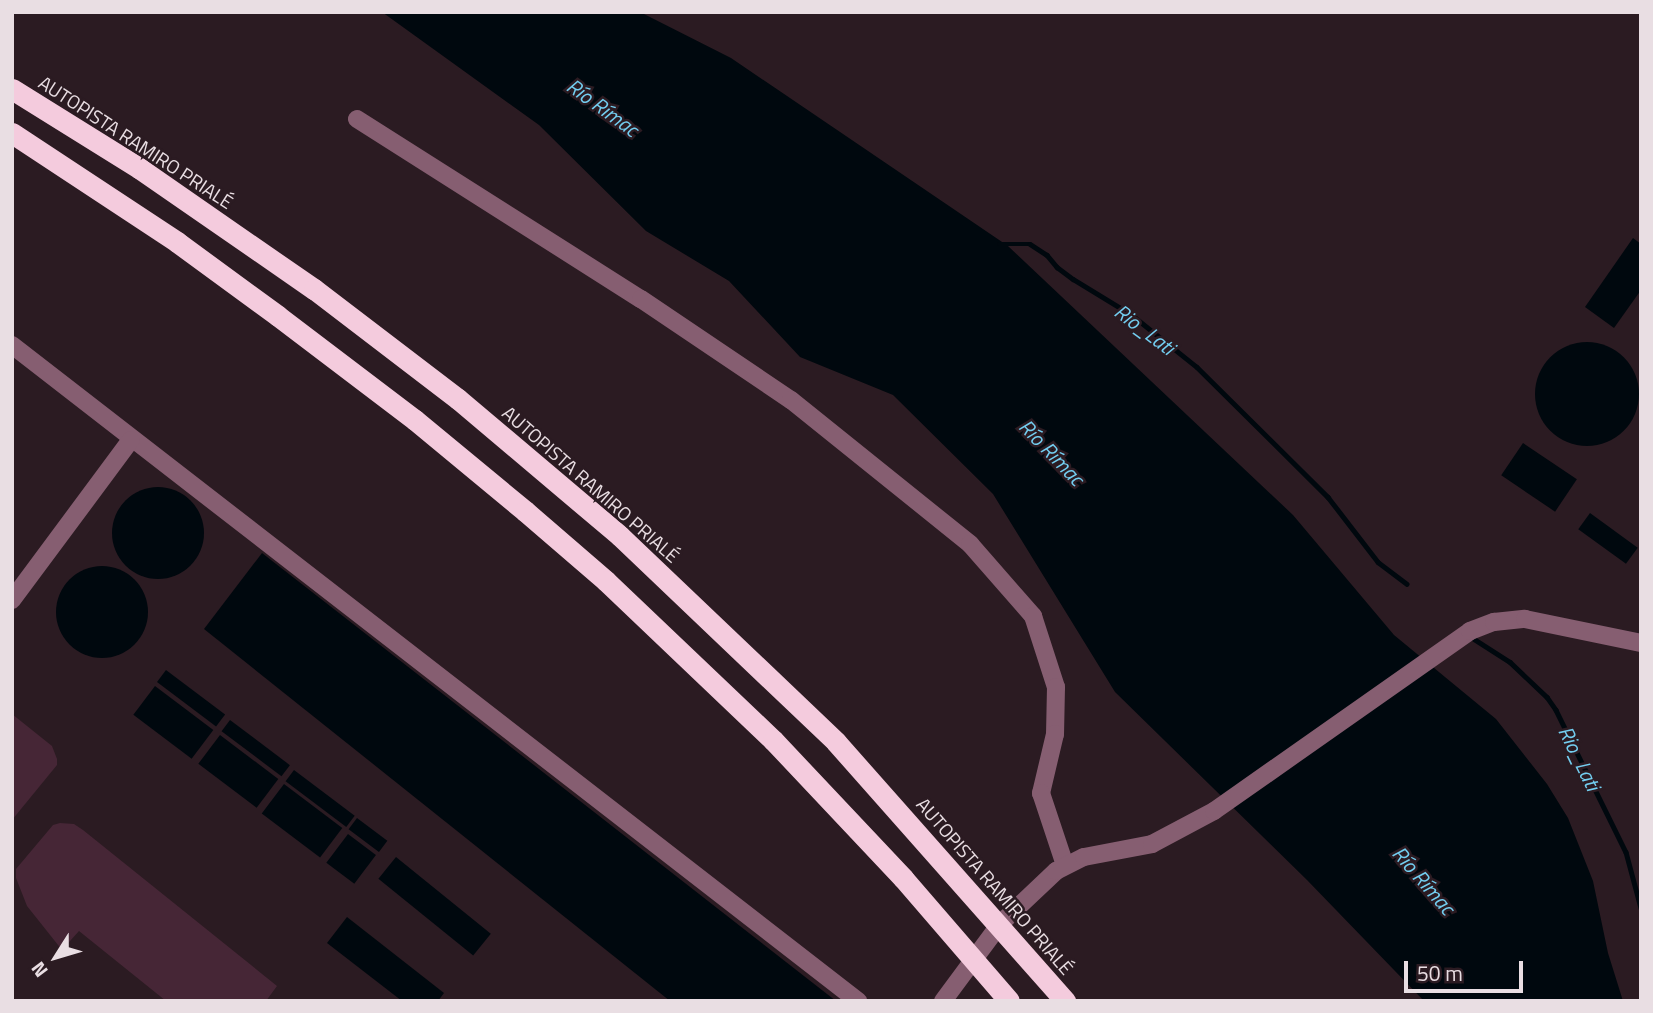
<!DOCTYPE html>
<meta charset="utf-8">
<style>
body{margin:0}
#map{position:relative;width:1653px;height:1013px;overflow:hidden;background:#2b1b22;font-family:"Titillium Web",sans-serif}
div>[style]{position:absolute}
.green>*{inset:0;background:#462636}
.water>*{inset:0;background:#00080e;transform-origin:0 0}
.round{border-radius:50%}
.stream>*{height:4.5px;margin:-2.25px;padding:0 2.25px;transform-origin:2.25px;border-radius:2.25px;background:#00080e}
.minor>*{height:18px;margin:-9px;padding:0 9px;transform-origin:9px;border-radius:9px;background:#865e71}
.highway>*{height:21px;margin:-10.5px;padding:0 10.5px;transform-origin:10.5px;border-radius:10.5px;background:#f4cbdd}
span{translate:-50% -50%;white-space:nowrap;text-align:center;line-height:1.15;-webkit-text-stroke:5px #2b1b22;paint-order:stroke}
.street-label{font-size:19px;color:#e9dee3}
.water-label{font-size:21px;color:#73cef0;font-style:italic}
.frame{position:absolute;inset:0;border:14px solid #e9dee3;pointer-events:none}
.north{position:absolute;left:21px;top:922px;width:70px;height:70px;-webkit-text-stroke:5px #2b1b22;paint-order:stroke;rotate:233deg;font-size:19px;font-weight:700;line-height:28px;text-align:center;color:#e9dee3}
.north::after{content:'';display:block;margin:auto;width:24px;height:32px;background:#e9dee3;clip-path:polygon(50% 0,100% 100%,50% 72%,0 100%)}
.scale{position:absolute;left:1404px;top:961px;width:119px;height:32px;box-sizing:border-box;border:4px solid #e9dee3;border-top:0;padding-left:9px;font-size:21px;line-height:24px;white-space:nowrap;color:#e9dee3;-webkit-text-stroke:5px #2b1b22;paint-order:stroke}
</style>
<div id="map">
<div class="green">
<div style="clip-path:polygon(12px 714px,52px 746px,57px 759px,57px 765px,12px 820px)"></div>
<div style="clip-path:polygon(60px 823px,74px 824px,83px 830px,277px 986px,266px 1001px,166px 1001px,79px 931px,62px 950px,27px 906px,16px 878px,16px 869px,53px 825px)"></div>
</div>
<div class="water">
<div style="clip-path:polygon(382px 12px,640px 12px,731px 58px,1008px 246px,1293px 515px,1394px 635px,1496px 719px,1547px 784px,1568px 818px,1593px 881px,1608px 953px,1623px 1001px,1424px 1001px,1307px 880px,1115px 692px,993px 494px,893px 395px,800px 357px,729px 281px,646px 231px,539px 125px)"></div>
<div style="clip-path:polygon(1633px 238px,1641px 244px,1641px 290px,1614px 328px,1585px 307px)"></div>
<div class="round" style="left:1535px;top:342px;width:104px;height:104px"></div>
<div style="left:1523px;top:443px;width:65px;height:39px;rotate:34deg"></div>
<div class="round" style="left:112px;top:487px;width:92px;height:92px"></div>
<div style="left:1590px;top:513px;width:59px;height:20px;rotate:36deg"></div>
<div style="clip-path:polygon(262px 553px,516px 751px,836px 1001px,670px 1001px,204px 629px)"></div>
<div class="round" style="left:56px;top:566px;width:92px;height:92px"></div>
<div style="left:166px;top:670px;width:74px;height:15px;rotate:37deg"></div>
<div style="left:155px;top:686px;width:73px;height:36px;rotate:37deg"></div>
<div style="left:230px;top:720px;width:75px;height:14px;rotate:37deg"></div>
<div style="left:220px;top:735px;width:73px;height:36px;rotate:37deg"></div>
<div style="left:294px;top:770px;width:76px;height:14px;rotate:37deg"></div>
<div style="left:284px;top:784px;width:73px;height:37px;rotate:37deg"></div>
<div style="left:357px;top:818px;width:38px;height:14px;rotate:37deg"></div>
<div style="left:348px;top:834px;width:35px;height:36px;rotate:37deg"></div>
<div style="left:396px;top:857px;width:122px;height:28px;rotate:39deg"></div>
<div style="clip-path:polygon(347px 917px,444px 993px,438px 1001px,402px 1001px,327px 943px)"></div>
</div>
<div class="stream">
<div style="left:999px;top:244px;width:31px"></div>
<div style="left:1030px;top:244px;width:20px;rotate:33deg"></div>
<div style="left:1047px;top:255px;width:16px;rotate:50deg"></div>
<div style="left:1057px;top:267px;width:20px;rotate:37deg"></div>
<div style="left:1073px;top:279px;width:69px;rotate:31.4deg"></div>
<div style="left:1132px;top:315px;width:83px;rotate:38.7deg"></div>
<div style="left:1197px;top:367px;width:185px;rotate:44.8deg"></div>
<div style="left:1328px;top:497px;width:82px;rotate:52.4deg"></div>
<div style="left:1378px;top:562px;width:36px;rotate:37deg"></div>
<div style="left:1474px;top:639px;width:43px;rotate:32.6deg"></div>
<div style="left:1510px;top:662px;width:51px;rotate:43.4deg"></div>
<div style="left:1547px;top:697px;width:16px;rotate:55deg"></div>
<div style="left:1556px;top:710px;width:158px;rotate:63.8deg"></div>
<div style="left:1626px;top:852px;width:58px;rotate:75deg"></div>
</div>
<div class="minor">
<div style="left:357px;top:119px;width:336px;rotate:32.4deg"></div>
<div style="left:641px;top:299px;width:181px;rotate:34deg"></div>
<div style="left:791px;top:400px;width:230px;rotate:38.8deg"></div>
<div style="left:970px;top:544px;width:96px;rotate:48.8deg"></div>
<div style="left:1033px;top:616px;width:75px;rotate:72.1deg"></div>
<div style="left:1056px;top:687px;width:47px;rotate:91.2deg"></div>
<div style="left:1055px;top:734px;width:61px;rotate:103.3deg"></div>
<div style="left:1041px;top:793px;width:76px;rotate:71.6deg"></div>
<div style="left:12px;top:345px;width:1071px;rotate:37.79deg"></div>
<div style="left:12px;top:600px;width:199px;rotate:-53.4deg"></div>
<div style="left:943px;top:1001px;width:96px;rotate:-53.5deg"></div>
<div style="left:1000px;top:924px;width:77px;rotate:-43.4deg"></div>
<div style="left:1056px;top:871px;width:31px;rotate:-27deg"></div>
<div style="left:1084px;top:857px;width:69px;rotate:-10.8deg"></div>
<div style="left:1152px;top:844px;width:70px;rotate:-28deg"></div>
<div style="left:1214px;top:811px;width:313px;rotate:-35.1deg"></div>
<div style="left:1470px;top:631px;width:26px;rotate:-21deg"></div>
<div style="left:1494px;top:622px;width:31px;rotate:-6deg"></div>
<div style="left:1525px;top:619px;width:118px;rotate:11.7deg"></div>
</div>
<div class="highway">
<div style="left:12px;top:89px;width:150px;rotate:31.9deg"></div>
<div style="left:139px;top:168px;width:213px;rotate:34.7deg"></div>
<div style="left:314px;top:289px;width:181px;rotate:37.4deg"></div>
<div style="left:458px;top:399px;width:212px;rotate:40.2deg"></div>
<div style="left:620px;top:536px;width:298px;rotate:43.6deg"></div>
<div style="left:836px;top:742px;width:346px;rotate:48.5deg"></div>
<div style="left:12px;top:133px;width:198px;rotate:33.4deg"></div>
<div style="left:177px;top:242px;width:125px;rotate:36.2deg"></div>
<div style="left:278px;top:316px;width:172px;rotate:37.2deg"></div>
<div style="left:415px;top:420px;width:143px;rotate:39.6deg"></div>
<div style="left:525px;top:511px;width:107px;rotate:40.8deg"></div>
<div style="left:606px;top:581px;width:231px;rotate:43.6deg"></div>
<div style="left:773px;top:740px;width:190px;rotate:46.7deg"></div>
<div style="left:903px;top:878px;width:162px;rotate:49.2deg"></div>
</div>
<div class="street-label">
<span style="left:136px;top:142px;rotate:33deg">AUTOPISTA RAMIRO PRIALÉ</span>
<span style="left:591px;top:484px;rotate:41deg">AUTOPISTA RAMIRO PRIALÉ</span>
<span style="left:995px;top:886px;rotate:49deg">AUTOPISTA RAMIRO PRIALÉ</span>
</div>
<div class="water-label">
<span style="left:603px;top:107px;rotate:36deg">Río Rímac</span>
<span style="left:1145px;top:329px;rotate:37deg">Rio_Lati</span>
<span style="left:1052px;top:452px;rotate:46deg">Río Rímac</span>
<span style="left:1580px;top:758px;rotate:64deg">Rio_Lati</span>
<span style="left:1424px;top:880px;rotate:49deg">Río Rímac</span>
</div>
<div class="frame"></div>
<div class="north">N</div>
<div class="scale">50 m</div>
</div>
